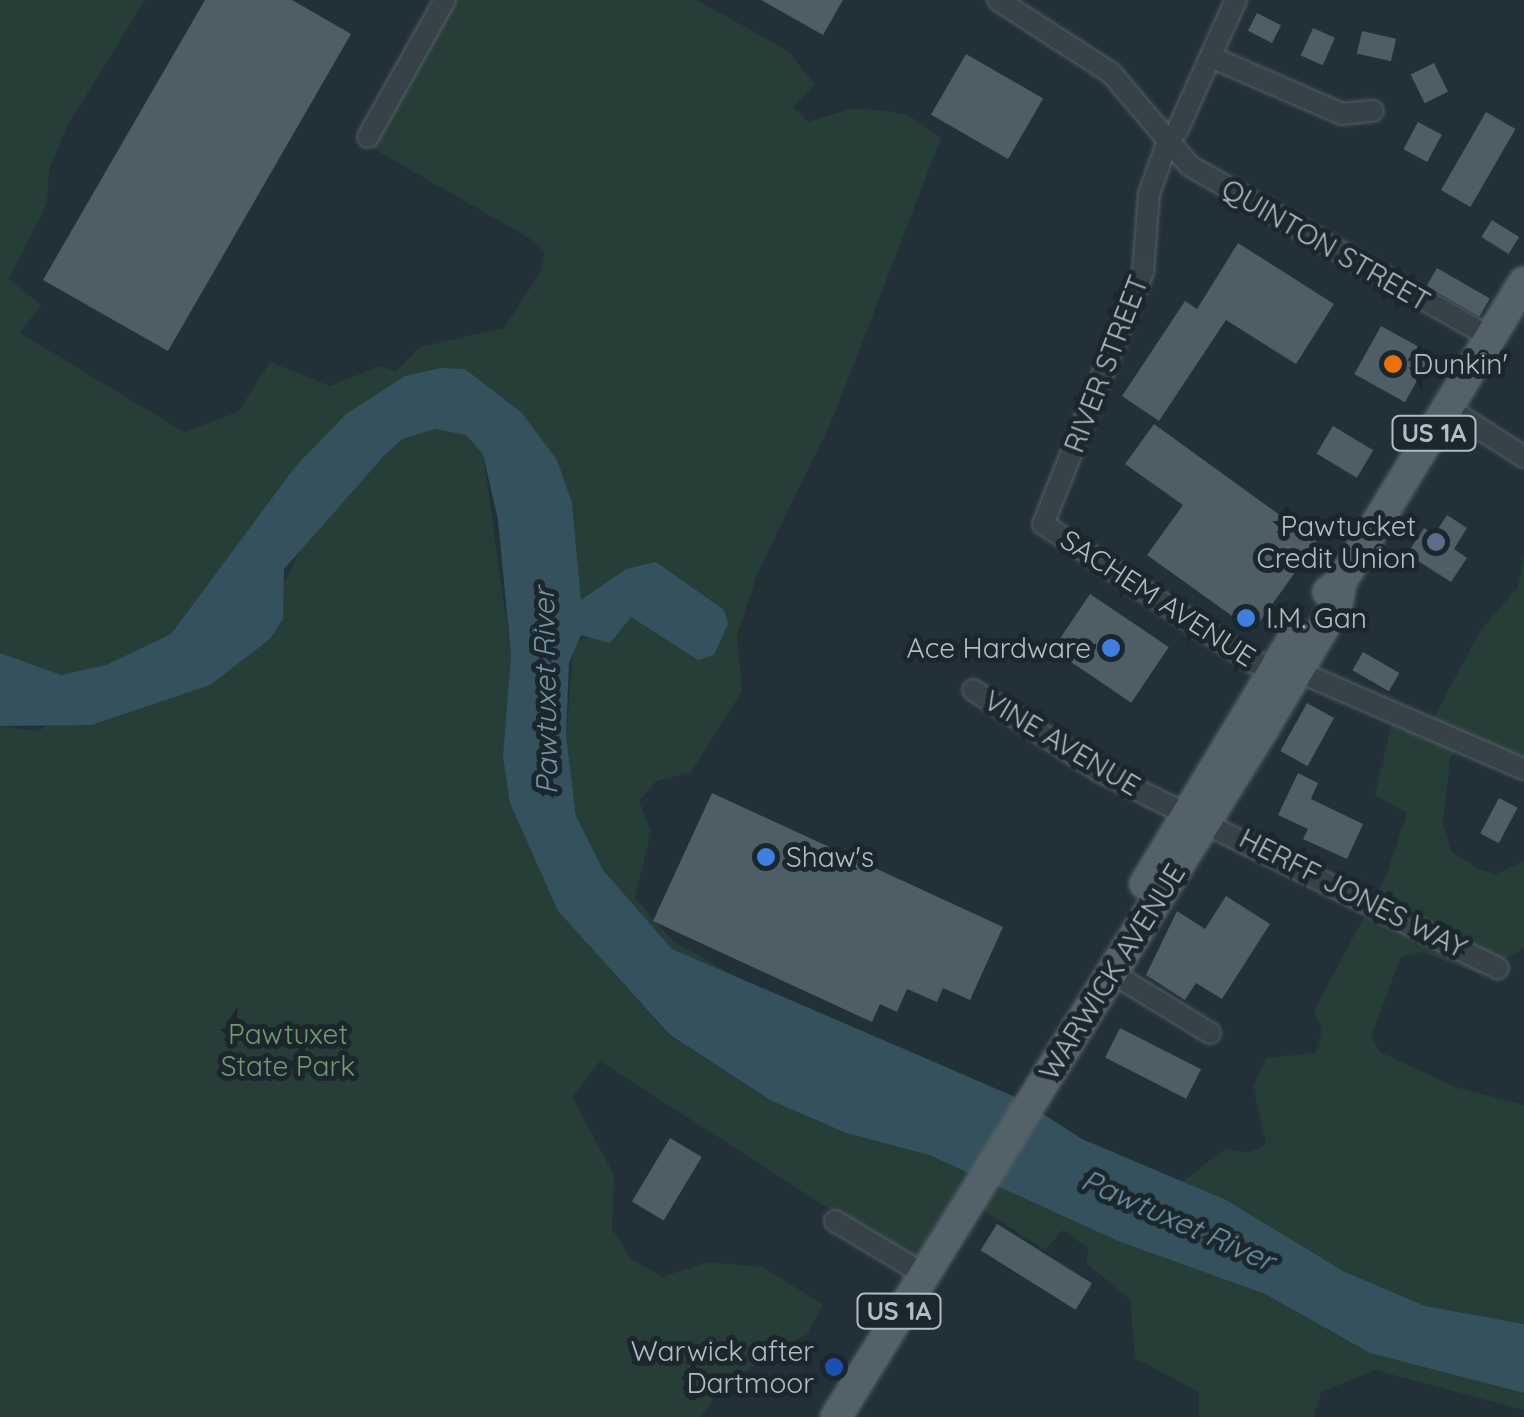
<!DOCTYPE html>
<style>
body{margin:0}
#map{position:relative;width:1524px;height:1417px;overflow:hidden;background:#223138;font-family:Quicksand,sans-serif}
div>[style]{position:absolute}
.green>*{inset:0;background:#273d38}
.water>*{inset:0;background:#36515e}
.building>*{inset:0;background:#4d5e66;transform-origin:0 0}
.roads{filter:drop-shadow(0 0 2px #536066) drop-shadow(0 0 2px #536066)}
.street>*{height:20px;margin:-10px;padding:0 10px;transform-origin:10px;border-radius:10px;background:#364248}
.primary>*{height:30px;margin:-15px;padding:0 15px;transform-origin:15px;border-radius:15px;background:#536168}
.dots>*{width:28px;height:28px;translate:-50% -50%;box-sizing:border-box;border:5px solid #1b272d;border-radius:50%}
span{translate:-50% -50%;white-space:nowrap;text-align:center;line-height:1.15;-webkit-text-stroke:10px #1b272d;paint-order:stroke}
.shield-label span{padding:2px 8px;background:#1b272d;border:2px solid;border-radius:8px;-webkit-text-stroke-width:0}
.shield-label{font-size:25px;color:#b0bdc4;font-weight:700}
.street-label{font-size:28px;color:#b0bdc4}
.poi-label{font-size:28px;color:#b0bdc4}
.left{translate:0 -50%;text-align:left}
.right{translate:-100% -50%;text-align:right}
.park-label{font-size:28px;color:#709970}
.water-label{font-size:30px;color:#7296a7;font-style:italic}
</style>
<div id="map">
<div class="green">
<div style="clip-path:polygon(0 0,145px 0,66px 128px,49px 170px,47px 204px,9px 279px,41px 305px,20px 333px,184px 432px,238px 412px,270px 362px,330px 386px,380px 366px,396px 371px,420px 347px,504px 328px,541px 271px,545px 252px,531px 239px,365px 144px,444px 0,697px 0,789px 52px,815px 85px,793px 107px,808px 122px,853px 108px,884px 111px,908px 115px,941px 138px,833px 418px,757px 574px,737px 636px,742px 691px,691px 772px,656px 781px,639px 801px,651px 831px,635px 898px,672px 940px,734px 976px,672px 949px,603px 870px,576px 816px,566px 735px,574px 643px,631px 617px,698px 659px,626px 569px,581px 600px,572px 503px,522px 413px,346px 414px,295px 467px,171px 634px,106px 665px,61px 675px,0 653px)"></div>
<div style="clip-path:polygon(435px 429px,466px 434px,483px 453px,511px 655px,503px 756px,558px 911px,670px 1036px,770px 1100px,846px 1133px,929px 1155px,1118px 1241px,1265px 1294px,1370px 1353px,1524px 1393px,1524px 1410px,1375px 1370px,1321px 1392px,1314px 1417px,1199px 1417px,1199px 1392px,1135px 1358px,1130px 1299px,1086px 1263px,1089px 1249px,1063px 1230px,1045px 1250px,968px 1200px,921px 1268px,600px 1061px,572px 1097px,614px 1175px,612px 1229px,631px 1259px,662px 1277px,708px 1262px,763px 1267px,823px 1305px,807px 1334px,722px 1385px,701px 1417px,0 1417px,0 726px,38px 731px,278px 596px,305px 540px,383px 457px,402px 439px)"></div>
<div style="clip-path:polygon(1524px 556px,1524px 770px,1460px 744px,1450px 759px,1443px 823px,1451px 851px,1479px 869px,1496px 874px,1524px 861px,1524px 948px,1480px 974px,1421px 952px,1401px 957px,1371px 1035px,1380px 1052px,1455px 1087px,1524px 1105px,1524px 1324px,1425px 1306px,1343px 1271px,1183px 1181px,1225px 1149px,1249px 1153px,1266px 1144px,1253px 1087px,1266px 1058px,1316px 1053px,1322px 1029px,1314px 1011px,1387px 874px,1407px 813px,1375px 795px,1394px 713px,1430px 725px,1480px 631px,1518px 587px)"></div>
</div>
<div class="water">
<div style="clip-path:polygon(441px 368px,465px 369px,522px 413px,557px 460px,572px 503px,581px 600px,626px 569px,656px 562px,724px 610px,728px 624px,714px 655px,698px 660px,631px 617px,610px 643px,581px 635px,569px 663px,566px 735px,576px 816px,603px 870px,672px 949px,1020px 1099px,1082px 1139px,1226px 1200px,1343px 1271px,1425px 1306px,1524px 1324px,1524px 1393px,1370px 1353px,1265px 1294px,1118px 1241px,929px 1155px,846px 1133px,770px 1100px,670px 1035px,558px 911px,510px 803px,503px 756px,511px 655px,498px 520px,483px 454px,466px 435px,435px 429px,402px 439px,383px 457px,284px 569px,283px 619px,270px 639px,210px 685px,91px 725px,0 726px,0 653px,61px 675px,106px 665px,171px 634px,295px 467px,346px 414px,405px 376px)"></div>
</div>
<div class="building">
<div style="clip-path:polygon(205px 0,292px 0,351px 34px,168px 351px,43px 280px)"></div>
<div style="clip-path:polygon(761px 0,843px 0,823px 35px)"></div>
<div style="left:1257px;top:13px;width:27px;height:20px;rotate:27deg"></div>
<div style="left:1313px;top:28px;width:24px;height:30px;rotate:24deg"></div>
<div style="left:1362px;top:31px;width:35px;height:23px;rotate:13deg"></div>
<div style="left:966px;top:54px;width:89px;height:70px;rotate:30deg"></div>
<div style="left:1434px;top:63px;width:32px;height:26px;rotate:64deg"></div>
<div style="left:1486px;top:112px;width:34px;height:90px;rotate:30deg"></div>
<div style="left:1418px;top:122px;width:27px;height:31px;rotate:28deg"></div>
<div style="left:1492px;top:220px;width:32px;height:20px;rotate:32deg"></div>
<div style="clip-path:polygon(1238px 243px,1334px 304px,1296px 364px,1226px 320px,1159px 421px,1122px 396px,1185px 301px,1197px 309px)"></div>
<div style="left:1437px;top:268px;width:61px;height:21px;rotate:30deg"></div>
<div style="left:1381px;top:326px;width:58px;height:55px;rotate:29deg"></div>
<div style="clip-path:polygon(1154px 424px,1317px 542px,1253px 631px,1147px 555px,1183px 505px,1125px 464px)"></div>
<div style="left:1333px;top:426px;width:47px;height:32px;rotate:31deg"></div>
<div style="clip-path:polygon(1447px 515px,1467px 528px,1454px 549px,1467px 558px,1451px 582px,1407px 554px,1424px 528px,1434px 535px)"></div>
<div style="left:1090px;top:594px;width:95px;height:67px;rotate:34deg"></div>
<div style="left:1363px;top:652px;width:42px;height:21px;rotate:30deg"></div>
<div style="left:1307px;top:703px;width:31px;height:55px;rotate:29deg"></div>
<div style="clip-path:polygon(1298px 773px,1318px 783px,1311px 799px,1363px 824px,1347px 859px,1303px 839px,1308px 829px,1278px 815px)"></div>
<div style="clip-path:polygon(712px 793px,1003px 927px,970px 1000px,943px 988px,937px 1002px,907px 989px,897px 1012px,880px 1004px,872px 1022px,653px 921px)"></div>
<div style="left:1499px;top:798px;width:21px;height:40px;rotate:28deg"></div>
<div style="clip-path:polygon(1226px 896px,1270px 924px,1222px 999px,1196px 983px,1185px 1000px,1146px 975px,1177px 911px,1205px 929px)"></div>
<div style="left:1120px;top:1028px;width:91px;height:33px;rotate:27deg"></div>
<div style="left:670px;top:1138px;width:37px;height:74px;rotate:31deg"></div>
<div style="left:997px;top:1224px;width:112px;height:31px;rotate:32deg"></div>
</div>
<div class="roads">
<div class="street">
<div style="left:998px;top:0;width:135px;rotate:32.9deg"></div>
<div style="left:1111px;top:73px;width:122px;rotate:49.7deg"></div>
<div style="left:1190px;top:166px;width:347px;rotate:29.7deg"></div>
<div style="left:1211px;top:57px;width:143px;rotate:23.5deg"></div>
<div style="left:1342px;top:114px;width:31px;rotate:-6deg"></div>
<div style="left:1177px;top:131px;width:144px;rotate:-65.8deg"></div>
<div style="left:368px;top:137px;width:157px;rotate:-60.7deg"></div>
<div style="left:1167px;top:143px;width:54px;rotate:109.4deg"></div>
<div style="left:1149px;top:194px;width:78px;rotate:94.4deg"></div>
<div style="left:1143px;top:272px;width:271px;rotate:111.6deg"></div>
<div style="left:1043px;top:524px;width:250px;rotate:33.4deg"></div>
<div style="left:1252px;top:662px;width:23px;rotate:15deg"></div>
<div style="left:1449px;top:409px;width:89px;rotate:32.6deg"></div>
<div style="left:1297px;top:671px;width:247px;rotate:23.4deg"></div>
<div style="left:973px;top:690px;width:150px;rotate:32.7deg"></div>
<div style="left:1099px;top:771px;width:445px;rotate:26.3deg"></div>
<div style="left:1112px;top:973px;width:115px;rotate:31.5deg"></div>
<div style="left:835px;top:1221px;width:101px;rotate:30.9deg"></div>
</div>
<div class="primary">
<div style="left:1328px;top:592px;width:16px;rotate:-38deg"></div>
<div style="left:1341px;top:582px;width:351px;rotate:-58.6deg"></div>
<div style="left:1145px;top:884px;width:288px;rotate:-58.9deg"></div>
<div style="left:836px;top:1417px;width:810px;rotate:-58.17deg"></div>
<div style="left:1263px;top:729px;width:144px;rotate:-59.2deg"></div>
<div style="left:1337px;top:605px;width:23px;rotate:-80deg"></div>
</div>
</div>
<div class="dots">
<div style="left:1393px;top:364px;background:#e8710a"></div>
<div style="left:1436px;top:542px;background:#5c6f8a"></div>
<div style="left:1246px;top:618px;background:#3f7fe0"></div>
<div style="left:1111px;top:648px;background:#3f7fe0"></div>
<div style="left:766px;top:857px;background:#3f7fe0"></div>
<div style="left:834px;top:1367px;background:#1a4fb4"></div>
</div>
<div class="shield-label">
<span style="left:1434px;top:433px">US 1A</span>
<span style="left:899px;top:1311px">US 1A</span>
</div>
<div class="street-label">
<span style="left:1326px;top:245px;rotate:30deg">QUINTON STREET</span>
<span style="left:1106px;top:364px;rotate:-69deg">RIVER STREET</span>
<span style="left:1158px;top:598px;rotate:33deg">SACHEM AVENUE</span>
<span style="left:1062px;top:743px;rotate:31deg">VINE AVENUE</span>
<span style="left:1353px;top:893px;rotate:27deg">HERFF JONES WAY</span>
<span style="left:1112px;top:972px;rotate:-58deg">WARWICK AVENUE</span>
</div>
<div class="poi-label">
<span class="left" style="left:1413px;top:364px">Dunkin'</span>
<span class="right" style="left:1416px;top:542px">Pawtucket<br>Credit Union</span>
<span class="left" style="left:1266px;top:618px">I.M. Gan</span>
<span class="right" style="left:1091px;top:648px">Ace Hardware</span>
<span class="left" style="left:786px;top:857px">Shaw's</span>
<span class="right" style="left:814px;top:1367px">Warwick after<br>Dartmoor</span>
</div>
<div class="park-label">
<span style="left:288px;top:1050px">Pawtuxet<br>State Park</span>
</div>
<div class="water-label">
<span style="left:545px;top:691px;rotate:-91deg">Pawtuxet River</span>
<span style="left:1178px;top:1220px;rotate:24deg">Pawtuxet River</span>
</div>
</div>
